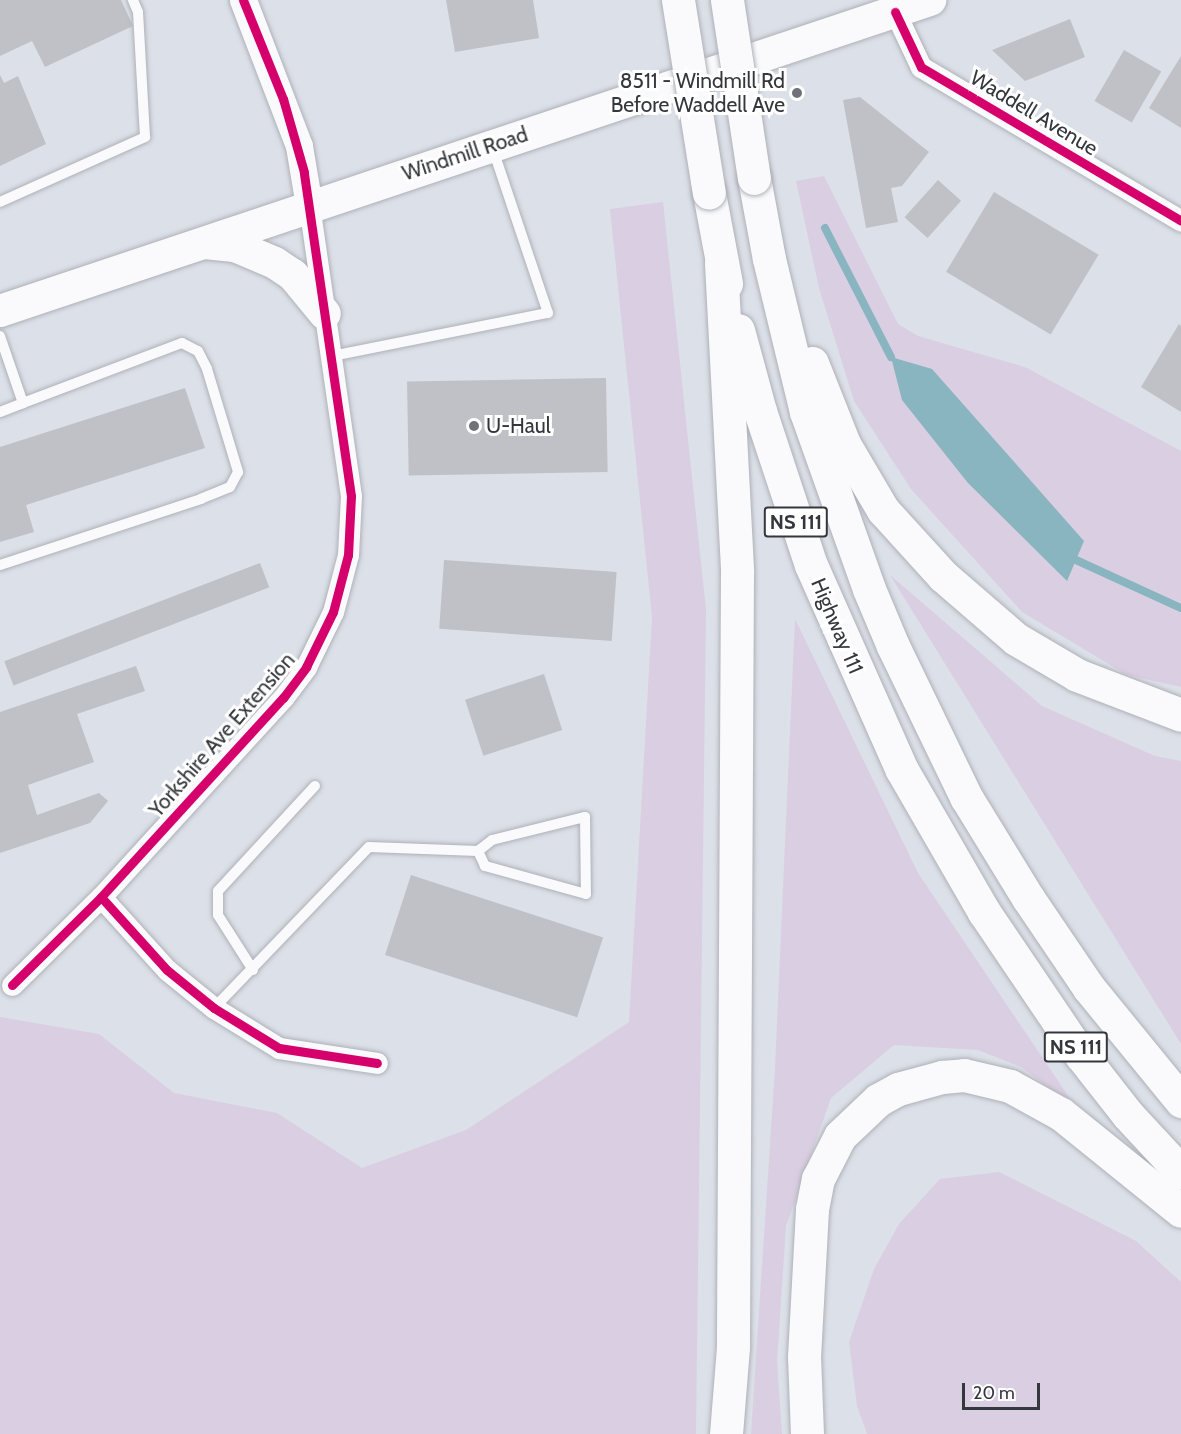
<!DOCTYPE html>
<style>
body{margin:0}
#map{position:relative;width:1181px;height:1434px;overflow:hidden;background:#dce0e8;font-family:Cabin,sans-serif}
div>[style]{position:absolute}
.green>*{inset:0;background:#dacee2}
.water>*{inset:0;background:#88b5bf}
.stream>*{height:8px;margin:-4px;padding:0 4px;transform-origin:4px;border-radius:4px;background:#88b5bf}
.building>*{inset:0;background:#bfc1c6;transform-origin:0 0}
.roads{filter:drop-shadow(0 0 2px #aeb1b8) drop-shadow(0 0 2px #aeb1b8)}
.service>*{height:10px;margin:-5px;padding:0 5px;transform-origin:5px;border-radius:5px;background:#fafafc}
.minor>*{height:21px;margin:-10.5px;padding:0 10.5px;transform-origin:10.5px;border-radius:10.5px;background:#fafafc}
.tertiary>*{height:27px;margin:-13.5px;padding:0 13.5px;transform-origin:13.5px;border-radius:13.5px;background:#fafafc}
.secondary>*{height:32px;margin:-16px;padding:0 16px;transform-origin:16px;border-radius:16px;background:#fafafc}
.motorway>*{height:33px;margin:-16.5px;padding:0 16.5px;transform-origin:16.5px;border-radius:16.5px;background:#fafafc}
.bridges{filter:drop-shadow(0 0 2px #aeb1b8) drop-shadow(0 0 2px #aeb1b8)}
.motorway-bridge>*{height:33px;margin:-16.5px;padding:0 16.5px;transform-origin:16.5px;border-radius:16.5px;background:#fafafc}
.cycleway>*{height:9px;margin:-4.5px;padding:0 4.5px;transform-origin:4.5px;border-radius:4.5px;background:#d6006c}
.dots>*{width:16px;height:16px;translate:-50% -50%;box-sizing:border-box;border:3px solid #fff;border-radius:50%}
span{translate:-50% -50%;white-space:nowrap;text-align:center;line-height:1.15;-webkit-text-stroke:6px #fff;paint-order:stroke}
.shield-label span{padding:2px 4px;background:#fff;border:2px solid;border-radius:4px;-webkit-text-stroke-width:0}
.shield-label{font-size:20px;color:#34373c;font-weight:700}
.poi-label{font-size:21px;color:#34373c}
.right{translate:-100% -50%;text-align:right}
.left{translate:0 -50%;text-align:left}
.street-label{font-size:21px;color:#34373c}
.scale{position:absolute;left:962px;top:1383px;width:78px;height:27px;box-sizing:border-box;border:3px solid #34373c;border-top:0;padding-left:8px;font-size:18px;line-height:21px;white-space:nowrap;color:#34373c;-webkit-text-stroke:4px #fff;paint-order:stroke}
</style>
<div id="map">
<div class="green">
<div style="clip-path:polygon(824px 176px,898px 324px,918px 336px,1025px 367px,1181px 451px,1181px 687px,1127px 675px,1022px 612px,911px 489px,854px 401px,819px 288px,796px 181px)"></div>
<div style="clip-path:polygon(663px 202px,706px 610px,696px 1434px,0 1434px,0 1017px,99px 1034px,174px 1093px,277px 1113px,362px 1168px,466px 1130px,629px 1022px,652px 617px,610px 209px)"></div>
<div style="clip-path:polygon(890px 575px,1042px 706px,1155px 756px,1181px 761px,1181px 1044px)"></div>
<div style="clip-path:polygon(795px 619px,918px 873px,1077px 1109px,1021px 1067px,978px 1050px,894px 1045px,831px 1098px,786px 1226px,777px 1362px,782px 1434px,751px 1434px,775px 1068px)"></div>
<div style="clip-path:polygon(999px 1172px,1136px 1241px,1181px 1282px,1181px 1434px,867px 1434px,857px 1406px,849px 1342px,874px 1269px,899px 1224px,940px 1179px)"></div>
</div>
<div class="water">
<div style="clip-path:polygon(891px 357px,932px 369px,1084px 541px,1067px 581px,968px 483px,902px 400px)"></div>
</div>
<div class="stream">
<div style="left:825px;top:228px;width:145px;rotate:62.9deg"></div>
<div style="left:1076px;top:560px;width:115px;rotate:24.6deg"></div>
</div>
<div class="building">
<div style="clip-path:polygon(0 0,121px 0,133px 26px,45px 67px,32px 41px,0 56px)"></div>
<div style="clip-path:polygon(446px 0,533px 0,539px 38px,455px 52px)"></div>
<div style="clip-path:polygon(1070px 19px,1085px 57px,1025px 81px,992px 50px)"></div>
<div style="left:1124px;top:50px;width:43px;height:59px;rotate:30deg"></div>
<div style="clip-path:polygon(1181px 56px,1181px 128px,1149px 108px)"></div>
<div style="clip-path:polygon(0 75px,4px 83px,18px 76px,46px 144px,0 166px)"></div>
<div style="clip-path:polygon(860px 97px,929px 152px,902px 186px,891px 188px,898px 222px,866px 228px,843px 100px)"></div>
<div style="left:938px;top:180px;width:31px;height:50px;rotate:42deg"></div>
<div style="left:994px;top:192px;width:122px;height:93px;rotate:31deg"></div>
<div style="clip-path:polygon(1179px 324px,1181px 326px,1181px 412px,1141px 387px)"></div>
<div style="left:606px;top:378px;width:94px;height:199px;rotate:89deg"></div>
<div style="clip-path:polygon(185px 388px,205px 448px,26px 505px,34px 532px,0 542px,0 447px)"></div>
<div style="left:444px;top:560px;width:173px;height:69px;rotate:4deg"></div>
<div style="left:260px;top:563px;width:26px;height:274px;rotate:69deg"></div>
<div style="clip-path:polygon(136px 666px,145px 691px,77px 714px,94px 762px,28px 785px,37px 815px,99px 793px,108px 801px,90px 823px,0 853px,0 712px)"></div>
<div style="left:544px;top:674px;width:59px;height:83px;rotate:72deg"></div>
<div style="left:411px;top:875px;width:202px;height:84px;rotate:18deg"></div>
</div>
<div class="roads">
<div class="service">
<div style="left:0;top:202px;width:159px;rotate:-24.1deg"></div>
<div style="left:145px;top:137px;width:125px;rotate:-93.2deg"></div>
<div style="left:138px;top:12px;width:13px;rotate:-113deg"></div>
<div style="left:0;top:336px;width:71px;rotate:71.1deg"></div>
<div style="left:23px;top:403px;width:170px;rotate:-20.7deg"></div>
<div style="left:182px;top:343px;width:18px;rotate:27deg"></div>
<div style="left:198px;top:351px;width:20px;rotate:63deg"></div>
<div style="left:207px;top:369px;width:108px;rotate:73.2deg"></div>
<div style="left:238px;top:472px;width:17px;rotate:118deg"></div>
<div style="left:230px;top:487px;width:31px;rotate:158deg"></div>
<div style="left:201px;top:499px;width:212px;rotate:161.8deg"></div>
<div style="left:332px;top:356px;width:220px;rotate:-11.3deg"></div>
<div style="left:548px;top:313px;width:172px;rotate:-108.6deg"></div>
<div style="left:0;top:412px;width:25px;rotate:-21deg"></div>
<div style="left:253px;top:970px;width:65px;rotate:-122.5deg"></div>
<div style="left:218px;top:915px;width:24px;rotate:-90deg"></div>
<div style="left:218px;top:891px;width:143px;rotate:-47.3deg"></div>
<div style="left:214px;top:1008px;width:223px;rotate:-46.1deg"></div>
<div style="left:369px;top:847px;width:109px;rotate:2.1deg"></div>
<div style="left:478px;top:851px;width:18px;rotate:-38deg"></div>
<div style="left:492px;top:840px;width:96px;rotate:-13.9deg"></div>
<div style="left:585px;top:817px;width:77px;rotate:89.3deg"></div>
<div style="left:586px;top:894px;width:105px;rotate:-164.5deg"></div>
<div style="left:485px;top:866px;width:17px;rotate:-115deg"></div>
</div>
<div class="minor">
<div style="left:895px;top:12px;width:61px;rotate:64.7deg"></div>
<div style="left:921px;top:67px;width:302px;rotate:30.6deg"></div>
<div style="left:101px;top:897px;width:98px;rotate:47.9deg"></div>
<div style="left:167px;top:970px;width:60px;rotate:39deg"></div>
<div style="left:214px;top:1008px;width:76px;rotate:31.6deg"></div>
<div style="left:279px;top:1048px;width:99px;rotate:8.7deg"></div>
<div style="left:12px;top:985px;width:125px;rotate:-44.7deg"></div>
<div style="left:101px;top:897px;width:270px;rotate:-47.6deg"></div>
<div style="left:283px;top:698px;width:39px;rotate:-53deg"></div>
<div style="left:306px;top:667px;width:61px;rotate:-63.9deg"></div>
<div style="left:333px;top:612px;width:59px;rotate:-75.3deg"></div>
<div style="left:348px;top:555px;width:59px;rotate:-87.1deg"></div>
<div style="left:351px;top:496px;width:293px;rotate:-98.2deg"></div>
</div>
<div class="tertiary">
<div style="left:243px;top:0;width:156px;rotate:69deg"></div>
<div style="left:299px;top:146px;width:61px;rotate:80.5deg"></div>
</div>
<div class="secondary">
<div style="left:205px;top:243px;width:30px;rotate:6deg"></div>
<div style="left:235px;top:246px;width:43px;rotate:23deg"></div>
<div style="left:275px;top:263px;width:22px;rotate:34deg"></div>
<div style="left:293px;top:275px;width:50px;rotate:50.6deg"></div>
<div style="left:0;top:311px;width:981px;rotate:-18.49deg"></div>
</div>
<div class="motorway">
<div style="left:754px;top:178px;width:82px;rotate:79.5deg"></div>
<div style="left:769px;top:259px;width:157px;rotate:76.4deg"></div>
<div style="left:806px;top:412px;width:188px;rotate:70.4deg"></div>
<div style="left:869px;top:589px;width:62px;rotate:67.2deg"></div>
<div style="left:893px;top:646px;width:168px;rotate:64.2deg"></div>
<div style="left:966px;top:797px;width:119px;rotate:58.5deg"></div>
<div style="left:1028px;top:898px;width:109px;rotate:55.9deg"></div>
<div style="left:1089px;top:988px;width:146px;rotate:50.8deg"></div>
<div style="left:709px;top:193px;width:92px;rotate:79.3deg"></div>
<div style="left:721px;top:263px;width:309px;rotate:87deg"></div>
<div style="left:737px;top:572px;width:775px;rotate:90.3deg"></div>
<div style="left:733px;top:1347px;width:87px;rotate:94.6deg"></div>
<div style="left:738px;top:330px;width:84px;rotate:74.8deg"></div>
<div style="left:760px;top:411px;width:162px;rotate:71.7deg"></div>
<div style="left:811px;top:565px;width:224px;rotate:66.1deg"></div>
<div style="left:902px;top:770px;width:164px;rotate:60deg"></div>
<div style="left:984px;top:912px;width:173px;rotate:55.9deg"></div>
<div style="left:1081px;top:1055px;width:76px;rotate:51.9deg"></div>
<div style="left:1128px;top:1115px;width:78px;rotate:47.1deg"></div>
<div style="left:812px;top:363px;width:87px;rotate:68.4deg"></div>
<div style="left:844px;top:444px;width:77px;rotate:59.4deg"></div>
<div style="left:883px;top:510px;width:89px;rotate:47.7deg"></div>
<div style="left:943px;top:576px;width:96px;rotate:40.8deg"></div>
<div style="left:1016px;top:639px;width:71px;rotate:30.5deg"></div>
<div style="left:1077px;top:675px;width:111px;rotate:21deg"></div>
<div style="left:807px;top:1434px;width:77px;rotate:-92.2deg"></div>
<div style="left:804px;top:1357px;width:148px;rotate:-86.9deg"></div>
<div style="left:812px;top:1209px;width:31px;rotate:-79deg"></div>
<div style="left:818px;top:1179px;width:48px;rotate:-62.9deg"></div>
<div style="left:840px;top:1136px;width:52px;rotate:-43.5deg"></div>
<div style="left:878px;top:1100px;width:23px;rotate:-29deg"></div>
<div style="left:898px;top:1089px;width:46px;rotate:-15.3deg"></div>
<div style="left:942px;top:1077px;width:22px;rotate:-5deg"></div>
<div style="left:964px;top:1075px;width:47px;rotate:13.4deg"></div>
<div style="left:1010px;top:1086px;width:58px;rotate:28.8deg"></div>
<div style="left:1061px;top:1114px;width:154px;rotate:38.9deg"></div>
</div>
</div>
<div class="bridges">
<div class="motorway-bridge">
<div style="left:678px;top:0;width:195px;rotate:80.9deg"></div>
<div style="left:727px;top:0;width:180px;rotate:81.4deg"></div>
</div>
</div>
<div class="cycleway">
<div style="left:895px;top:12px;width:61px;rotate:64.7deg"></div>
<div style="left:921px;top:67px;width:302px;rotate:30.6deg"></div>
<div style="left:101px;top:897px;width:98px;rotate:47.9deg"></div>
<div style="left:167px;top:970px;width:60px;rotate:39deg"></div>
<div style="left:214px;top:1008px;width:76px;rotate:31.6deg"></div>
<div style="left:279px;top:1048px;width:99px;rotate:8.7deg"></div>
<div style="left:12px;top:985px;width:125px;rotate:-44.7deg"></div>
<div style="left:101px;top:897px;width:270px;rotate:-47.6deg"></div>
<div style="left:283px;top:698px;width:39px;rotate:-53deg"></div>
<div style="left:306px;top:667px;width:61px;rotate:-63.9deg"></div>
<div style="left:333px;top:612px;width:59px;rotate:-75.3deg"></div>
<div style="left:348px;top:555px;width:59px;rotate:-87.1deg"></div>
<div style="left:351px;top:496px;width:327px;rotate:-98.3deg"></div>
<div style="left:304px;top:172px;width:76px;rotate:-106deg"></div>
<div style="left:283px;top:99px;width:107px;rotate:-112deg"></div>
</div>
<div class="dots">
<div style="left:797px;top:93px;background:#6f7278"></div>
<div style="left:474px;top:426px;background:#6f7278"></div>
</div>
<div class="shield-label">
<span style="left:796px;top:522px">NS 111</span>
<span style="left:1076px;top:1047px">NS 111</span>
</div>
<div class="poi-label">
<span class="right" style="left:785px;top:93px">8511 - Windmill Rd<br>Before Waddell Ave</span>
<span class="left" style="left:486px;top:426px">U-Haul</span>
</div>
<div class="street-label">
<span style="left:1034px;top:113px;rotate:31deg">Waddell Avenue</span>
<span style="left:465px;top:154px;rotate:-18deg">Windmill Road</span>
<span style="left:837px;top:626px;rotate:67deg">Highway 111</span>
<span style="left:222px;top:735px;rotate:-49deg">Yorkshire Ave Extension</span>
</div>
<div class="scale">20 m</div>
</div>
